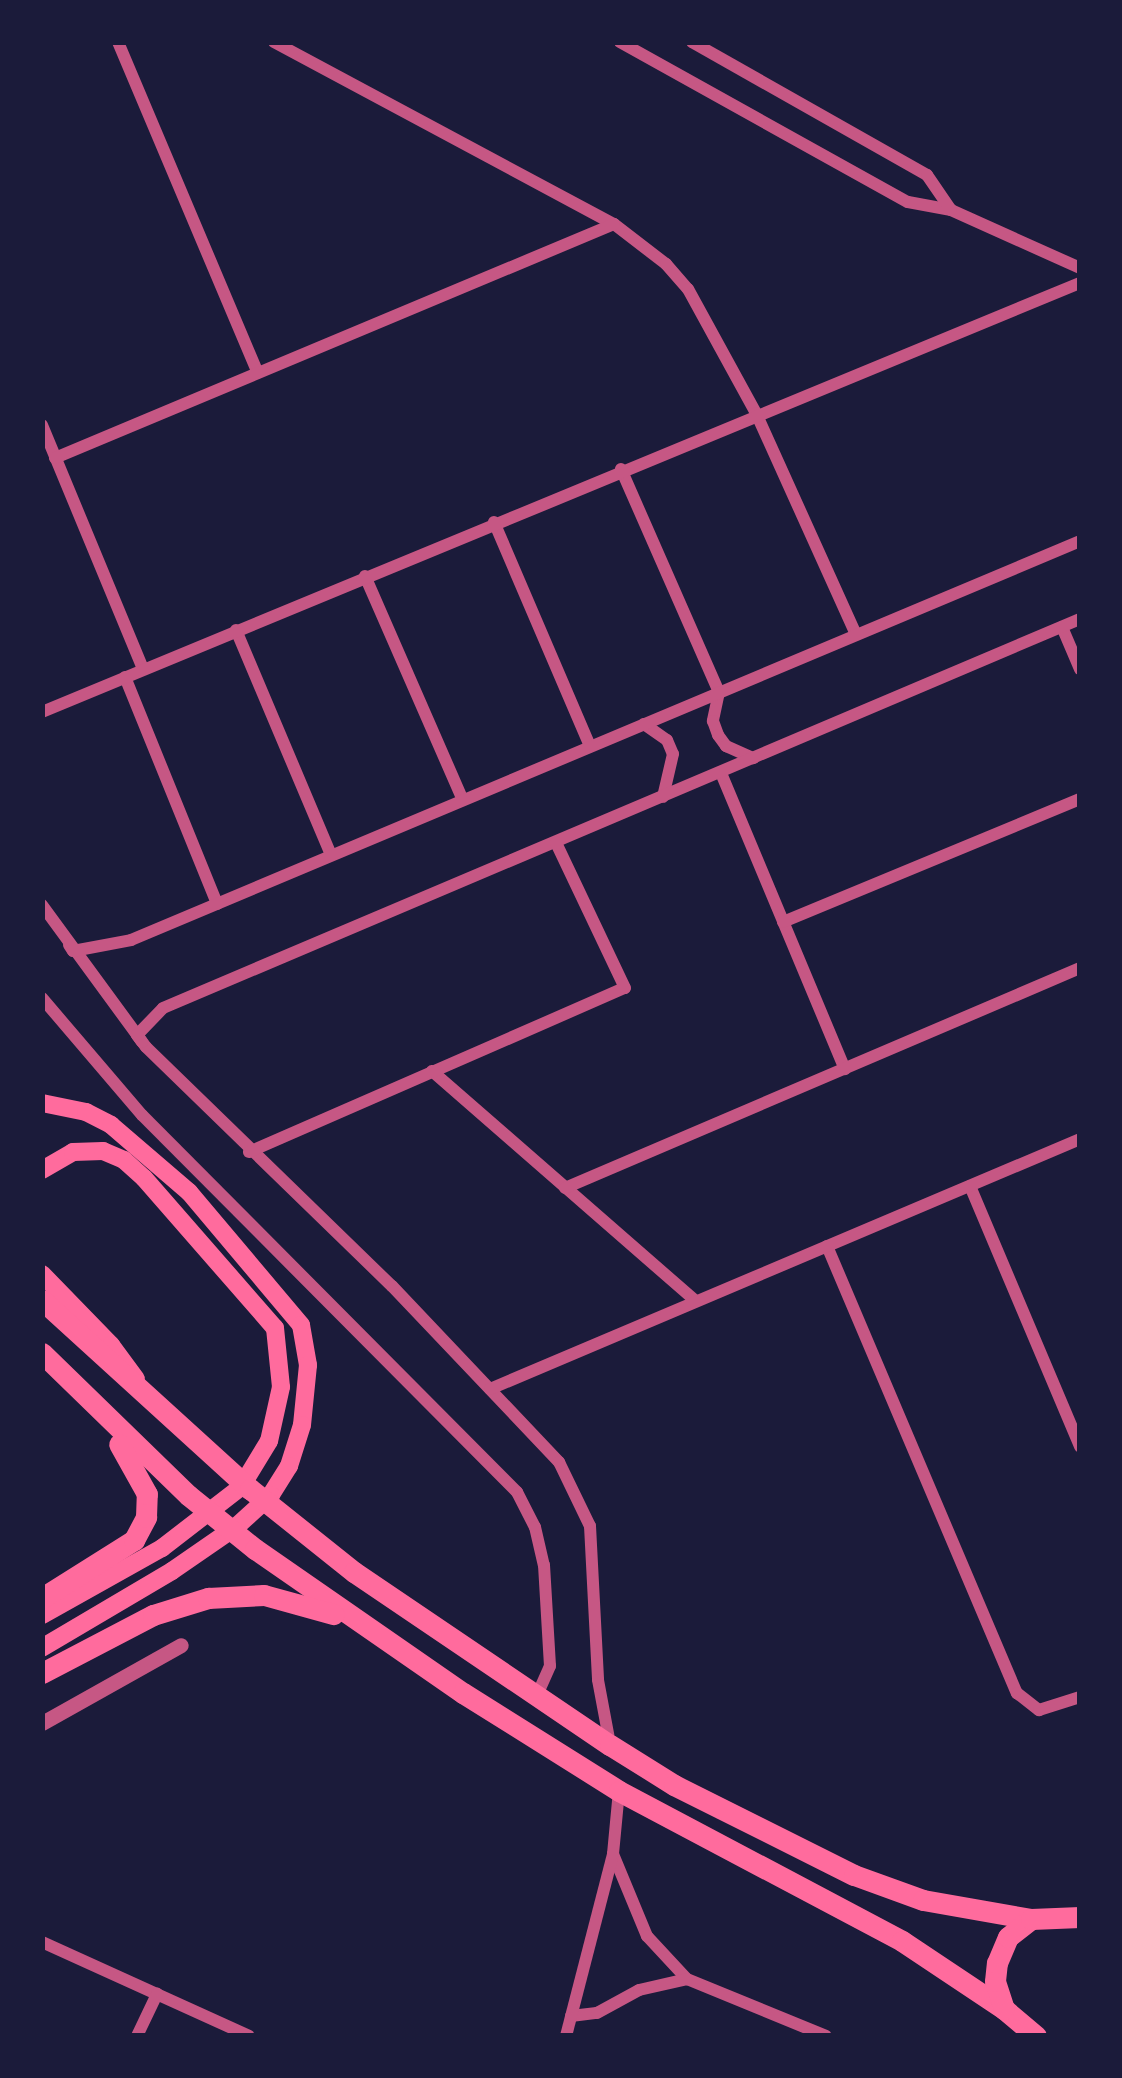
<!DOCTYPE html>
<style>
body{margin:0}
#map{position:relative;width:1122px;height:2078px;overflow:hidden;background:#1b1b3a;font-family:"Libre Baskerville",serif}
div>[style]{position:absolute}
.minor>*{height:12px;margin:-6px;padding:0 6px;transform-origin:6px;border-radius:6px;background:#c65784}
.tertiary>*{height:15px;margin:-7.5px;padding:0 7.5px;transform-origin:7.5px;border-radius:7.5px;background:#c65784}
.primary>*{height:18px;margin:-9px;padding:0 9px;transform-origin:9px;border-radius:9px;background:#ff6b9d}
.trunk>*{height:21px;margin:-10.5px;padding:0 10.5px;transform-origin:10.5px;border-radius:10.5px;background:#ff6b9d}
span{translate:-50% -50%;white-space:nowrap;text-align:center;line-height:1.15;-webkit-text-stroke:12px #1b1b3a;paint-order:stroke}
.frame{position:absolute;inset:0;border:45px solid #1b1b3a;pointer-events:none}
</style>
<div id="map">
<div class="minor">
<div style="left:118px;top:42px;width:359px;rotate:67.1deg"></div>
<div style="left:274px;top:42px;width:386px;rotate:28.2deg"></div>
<div style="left:614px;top:224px;width:66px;rotate:37.6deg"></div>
<div style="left:666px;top:264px;width:33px;rotate:49deg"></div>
<div style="left:688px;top:289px;width:141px;rotate:61.3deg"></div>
<div style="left:756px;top:413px;width:243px;rotate:65.7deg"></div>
<div style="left:620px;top:42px;width:329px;rotate:29.1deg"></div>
<div style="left:908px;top:202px;width:44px;rotate:10.5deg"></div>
<div style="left:951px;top:210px;width:141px;rotate:24.2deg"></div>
<div style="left:692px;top:42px;width:270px;rotate:29.5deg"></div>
<div style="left:927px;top:175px;width:42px;rotate:55.6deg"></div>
<div style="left:42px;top:425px;width:264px;rotate:67.5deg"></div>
<div style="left:55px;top:458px;width:606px;rotate:-22.71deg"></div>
<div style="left:621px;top:469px;width:244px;rotate:66.3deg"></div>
<div style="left:719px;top:692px;width:30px;rotate:102deg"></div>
<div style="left:713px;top:721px;width:15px;rotate:70deg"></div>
<div style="left:718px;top:735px;width:14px;rotate:54deg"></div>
<div style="left:726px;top:746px;width:30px;rotate:24deg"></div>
<div style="left:494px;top:522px;width:244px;rotate:66.8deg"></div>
<div style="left:365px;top:576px;width:244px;rotate:66.4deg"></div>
<div style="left:1062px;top:627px;width:46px;rotate:66.8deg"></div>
<div style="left:236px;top:630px;width:244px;rotate:67.1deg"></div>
<div style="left:125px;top:677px;width:245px;rotate:67.9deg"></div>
<div style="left:42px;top:712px;width:1123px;rotate:-22.46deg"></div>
<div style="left:644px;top:724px;width:28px;rotate:35deg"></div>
<div style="left:667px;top:740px;width:15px;rotate:67deg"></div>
<div style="left:673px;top:754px;width:44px;rotate:103.1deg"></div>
<div style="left:721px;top:773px;width:321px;rotate:67.3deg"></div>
<div style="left:42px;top:905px;width:176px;rotate:53.8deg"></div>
<div style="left:146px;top:1047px;width:343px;rotate:44.2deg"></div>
<div style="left:392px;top:1286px;width:243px;rotate:46.5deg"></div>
<div style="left:559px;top:1462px;width:71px;rotate:64.2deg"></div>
<div style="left:590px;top:1526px;width:154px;rotate:87deg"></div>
<div style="left:598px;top:1680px;width:65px;rotate:79.4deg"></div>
<div style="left:783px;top:922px;width:321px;rotate:-22.5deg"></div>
<div style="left:69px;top:945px;width:7px;rotate:56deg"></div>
<div style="left:73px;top:951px;width:59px;rotate:-10.7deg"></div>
<div style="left:131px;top:940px;width:1029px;rotate:-22.8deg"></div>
<div style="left:42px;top:998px;width:154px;rotate:49.5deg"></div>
<div style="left:142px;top:1115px;width:532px;rotate:45.15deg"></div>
<div style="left:517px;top:1492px;width:39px;rotate:63deg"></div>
<div style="left:535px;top:1527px;width:39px;rotate:77deg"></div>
<div style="left:544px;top:1565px;width:101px;rotate:86.6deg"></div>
<div style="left:550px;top:1666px;width:32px;rotate:114deg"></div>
<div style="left:142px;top:1042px;width:9px;rotate:-126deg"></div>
<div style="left:137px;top:1035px;width:37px;rotate:-46deg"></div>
<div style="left:163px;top:1008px;width:996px;rotate:-22.99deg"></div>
<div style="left:432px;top:1071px;width:350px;rotate:41.1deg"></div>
<div style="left:249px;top:1152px;width:410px;rotate:-23.6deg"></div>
<div style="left:625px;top:988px;width:161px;rotate:-115.4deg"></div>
<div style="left:970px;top:1186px;width:283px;rotate:67.1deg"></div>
<div style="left:565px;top:1188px;width:560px;rotate:-23.13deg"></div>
<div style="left:827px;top:1246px;width:486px;rotate:67deg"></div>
<div style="left:1017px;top:1693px;width:28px;rotate:38deg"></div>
<div style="left:1039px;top:1710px;width:43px;rotate:-17.6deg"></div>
<div style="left:490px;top:1389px;width:641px;rotate:-22.96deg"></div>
<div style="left:613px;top:1854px;width:89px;rotate:67.5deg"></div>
<div style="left:647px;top:1936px;width:59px;rotate:47.1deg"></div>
<div style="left:687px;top:1979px;width:150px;rotate:22.3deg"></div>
<div style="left:42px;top:1942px;width:227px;rotate:24.4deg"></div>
<div style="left:571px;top:2016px;width:26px;rotate:-7deg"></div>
<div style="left:597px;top:2013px;width:48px;rotate:-28.7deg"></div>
<div style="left:639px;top:1990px;width:49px;rotate:-12.9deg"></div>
<div style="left:137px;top:2036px;width:47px;rotate:-64.5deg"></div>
<div style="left:566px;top:2036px;width:188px;rotate:-75.5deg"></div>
<div style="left:613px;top:1854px;width:63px;rotate:-84.6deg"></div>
</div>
<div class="tertiary">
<div style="left:42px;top:1723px;width:159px;rotate:-29.3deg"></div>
</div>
<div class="primary">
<div style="left:42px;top:1103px;width:45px;rotate:11.6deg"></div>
<div style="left:86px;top:1112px;width:28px;rotate:27deg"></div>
<div style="left:111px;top:1125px;width:103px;rotate:40.7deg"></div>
<div style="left:189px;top:1192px;width:174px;rotate:49.9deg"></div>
<div style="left:301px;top:1325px;width:41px;rotate:80.1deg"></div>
<div style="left:308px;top:1365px;width:60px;rotate:95.7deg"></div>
<div style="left:302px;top:1425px;width:43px;rotate:107.6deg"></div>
<div style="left:289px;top:1466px;width:34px;rotate:122deg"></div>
<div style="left:271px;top:1495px;width:46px;rotate:137.6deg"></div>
<div style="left:237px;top:1526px;width:79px;rotate:145.3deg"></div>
<div style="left:172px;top:1571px;width:151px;rotate:149.4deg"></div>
<div style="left:42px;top:1170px;width:36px;rotate:-30deg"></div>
<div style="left:73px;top:1152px;width:30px;rotate:-2deg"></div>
<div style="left:103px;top:1151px;width:23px;rotate:23deg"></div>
<div style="left:124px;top:1160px;width:27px;rotate:42deg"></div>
<div style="left:144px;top:1178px;width:199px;rotate:48.9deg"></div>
<div style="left:275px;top:1328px;width:59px;rotate:84.2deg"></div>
<div style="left:281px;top:1387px;width:55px;rotate:102.5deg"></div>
<div style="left:269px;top:1441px;width:54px;rotate:121.3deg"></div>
<div style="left:241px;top:1487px;width:100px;rotate:142.3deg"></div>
<div style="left:162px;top:1548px;width:137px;rotate:150.8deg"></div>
<div style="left:42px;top:1274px;width:99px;rotate:45.8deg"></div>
<div style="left:111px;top:1345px;width:42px;rotate:53.7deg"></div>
</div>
<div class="trunk">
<div style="left:42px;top:1300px;width:281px;rotate:42.3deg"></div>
<div style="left:250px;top:1489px;width:133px;rotate:38.6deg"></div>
<div style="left:354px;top:1572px;width:309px;rotate:34.1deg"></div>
<div style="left:610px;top:1745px;width:75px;rotate:32deg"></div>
<div style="left:674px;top:1785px;width:201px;rotate:26.6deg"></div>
<div style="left:854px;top:1875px;width:73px;rotate:19.9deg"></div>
<div style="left:923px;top:1900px;width:110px;rotate:10deg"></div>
<div style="left:42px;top:1353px;width:204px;rotate:44.2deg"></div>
<div style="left:188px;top:1495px;width:86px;rotate:38.9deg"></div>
<div style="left:255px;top:1549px;width:253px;rotate:34.7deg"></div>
<div style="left:463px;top:1693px;width:184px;rotate:32.1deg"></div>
<div style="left:619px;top:1791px;width:320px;rotate:27.9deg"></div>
<div style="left:902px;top:1941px;width:123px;rotate:33.7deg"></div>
<div style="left:42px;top:1598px;width:109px;rotate:-32.2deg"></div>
<div style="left:134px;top:1540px;width:26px;rotate:-62deg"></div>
<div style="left:146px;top:1517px;width:23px;rotate:-88deg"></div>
<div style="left:147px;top:1494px;width:57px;rotate:-119.2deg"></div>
<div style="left:42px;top:1673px;width:125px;rotate:-27.6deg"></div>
<div style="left:153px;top:1615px;width:58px;rotate:-17.2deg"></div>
<div style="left:208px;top:1598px;width:56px;rotate:-3.1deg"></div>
<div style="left:264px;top:1595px;width:72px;rotate:15.4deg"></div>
<div style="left:1036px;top:2036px;width:42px;rotate:-139.8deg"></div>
<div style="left:1004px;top:2009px;width:29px;rotate:-108deg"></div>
<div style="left:995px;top:1981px;width:18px;rotate:-84deg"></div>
<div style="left:997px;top:1963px;width:28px;rotate:-67deg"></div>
<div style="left:1008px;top:1937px;width:29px;rotate:-38deg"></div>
<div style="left:1031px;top:1919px;width:49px;rotate:-2.3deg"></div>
</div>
<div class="frame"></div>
</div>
